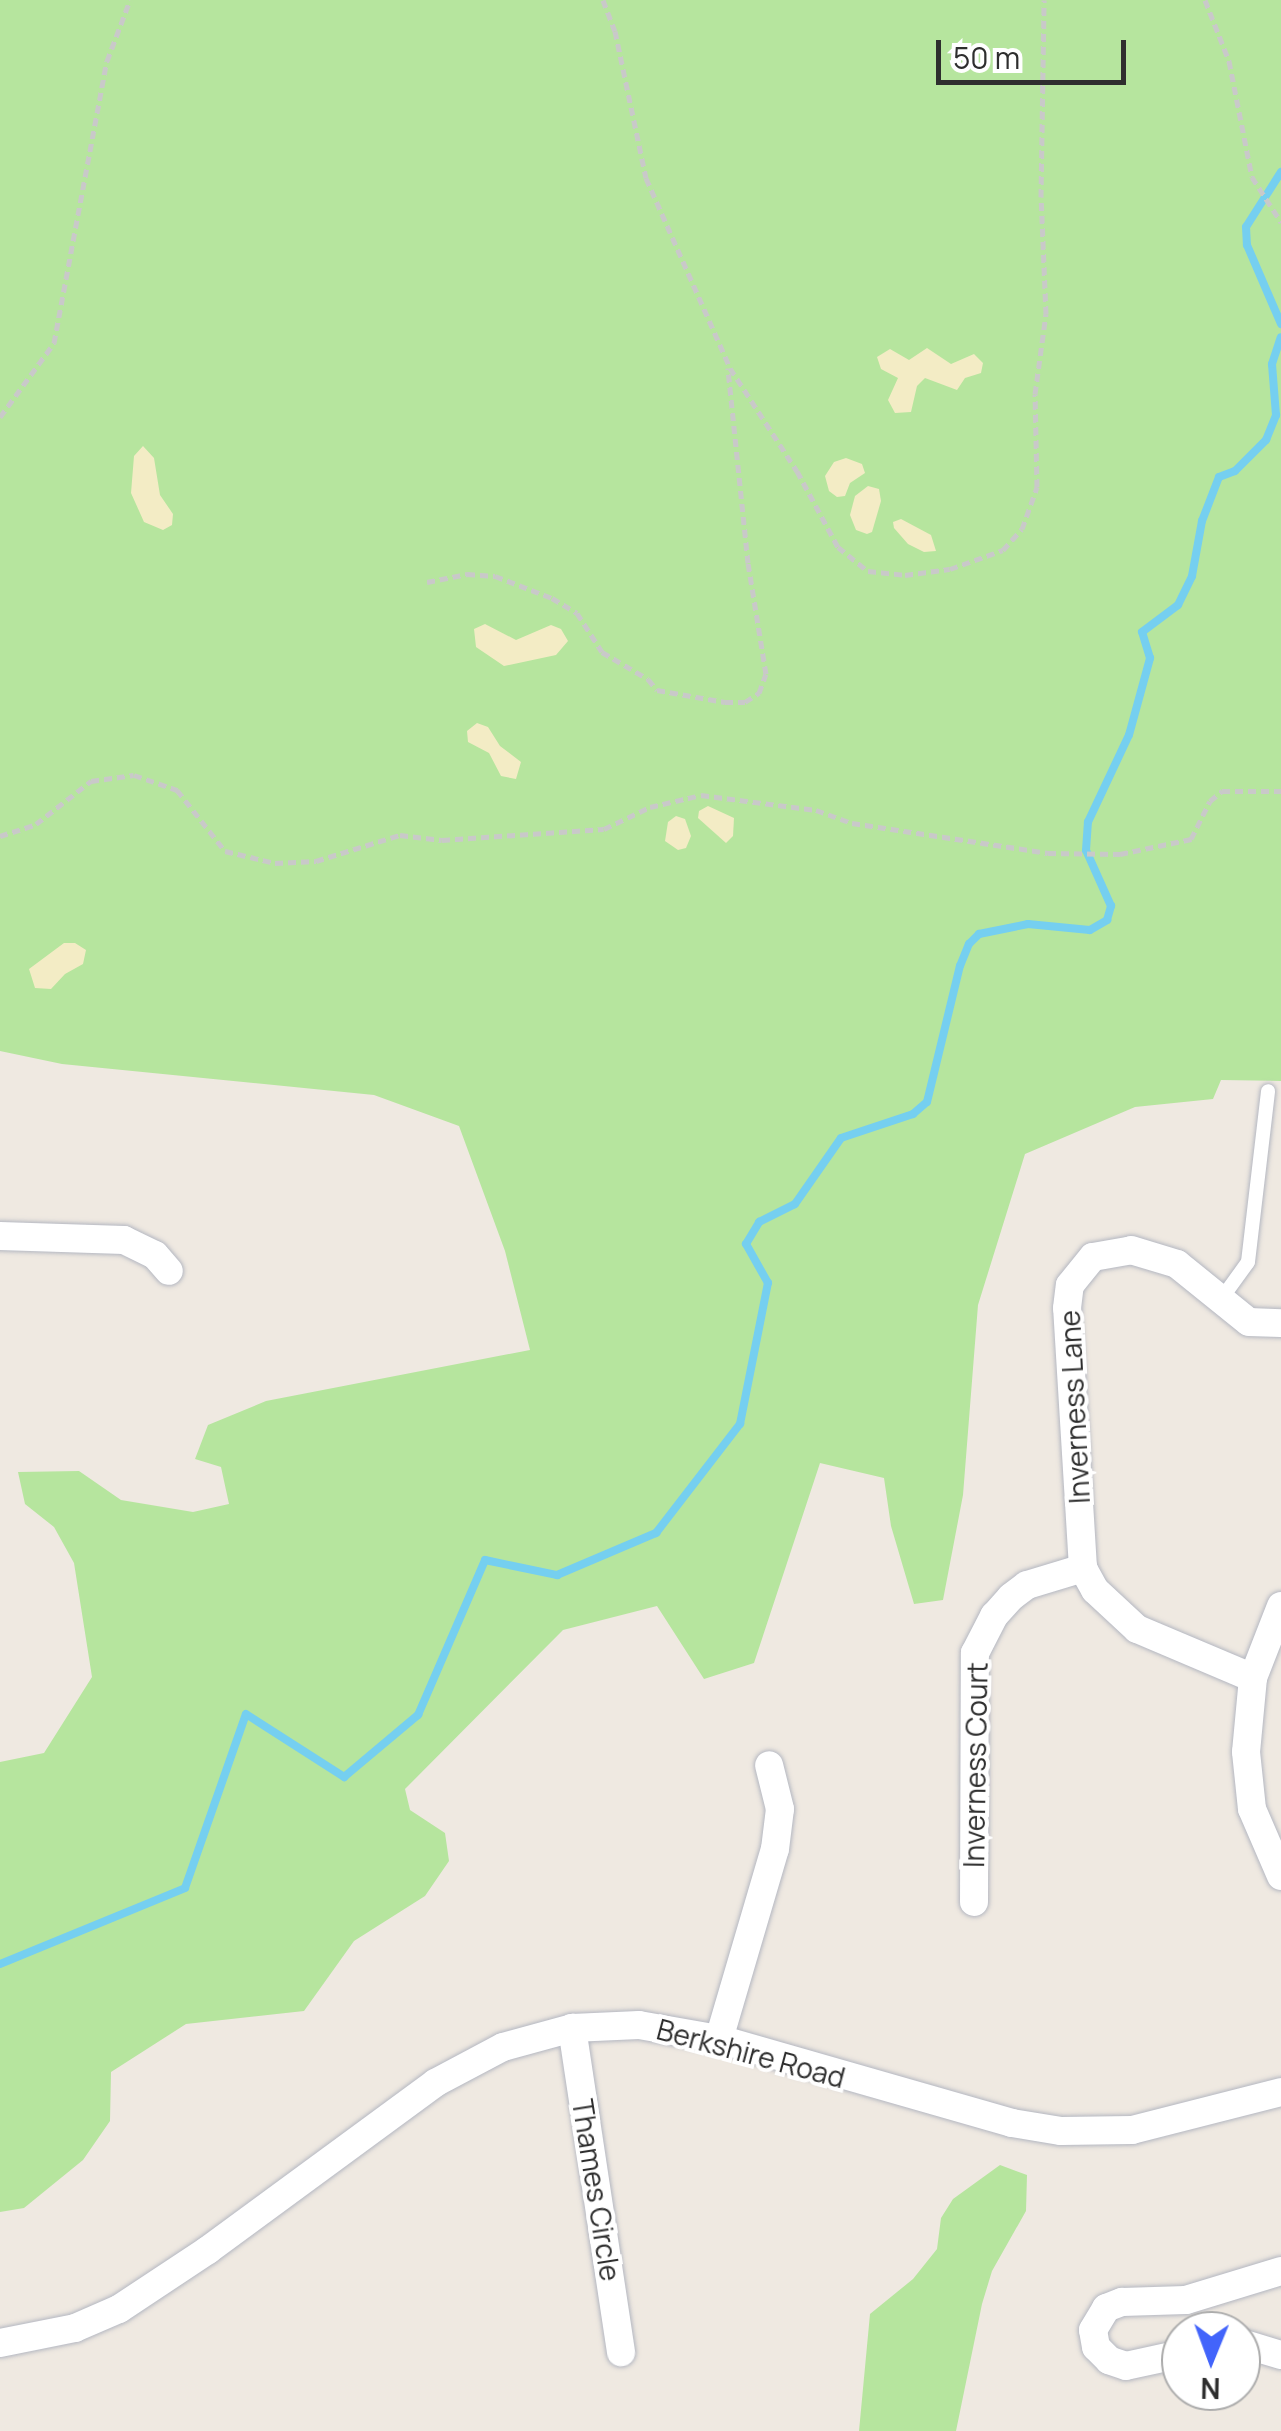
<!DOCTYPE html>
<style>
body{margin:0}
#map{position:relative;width:1281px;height:2431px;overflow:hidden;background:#efe9e1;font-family:Manrope,sans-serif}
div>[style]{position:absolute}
.green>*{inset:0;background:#b6e59e}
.sand>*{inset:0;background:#f3ecc5}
.stream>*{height:8px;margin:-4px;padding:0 4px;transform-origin:4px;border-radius:4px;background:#75cff0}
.path>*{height:5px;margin-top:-2.5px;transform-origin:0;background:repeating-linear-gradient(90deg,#c9c9c9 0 8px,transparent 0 13px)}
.roads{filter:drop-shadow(0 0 2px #b4b7c1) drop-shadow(0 0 2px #b4b7c1)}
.lane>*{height:14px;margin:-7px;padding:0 7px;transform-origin:7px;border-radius:7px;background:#fff}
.street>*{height:28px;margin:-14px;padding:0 14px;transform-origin:14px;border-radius:14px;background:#fff}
span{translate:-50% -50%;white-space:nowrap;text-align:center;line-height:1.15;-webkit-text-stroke:8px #fff;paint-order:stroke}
.street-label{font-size:28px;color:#2e2e2e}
.north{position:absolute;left:1161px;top:2311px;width:100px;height:100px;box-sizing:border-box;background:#fff;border:2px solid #ababab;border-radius:50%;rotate:181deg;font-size:28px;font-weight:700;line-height:40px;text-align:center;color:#2e2e2e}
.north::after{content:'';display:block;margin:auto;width:35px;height:45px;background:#4264fb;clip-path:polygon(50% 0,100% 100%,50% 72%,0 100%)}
.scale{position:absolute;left:936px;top:40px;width:190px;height:45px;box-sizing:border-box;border:5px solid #2e2e2e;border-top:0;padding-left:12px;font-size:30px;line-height:35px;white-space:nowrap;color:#2e2e2e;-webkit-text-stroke:8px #fff;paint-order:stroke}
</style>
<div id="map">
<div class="green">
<div style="clip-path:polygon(0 0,1281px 0,1281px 1081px,1221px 1080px,1213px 1099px,1135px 1107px,1025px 1154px,978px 1305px,963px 1495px,943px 1600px,914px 1604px,891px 1526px,884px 1478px,820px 1463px,754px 1663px,704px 1679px,657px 1606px,563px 1630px,405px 1789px,410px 1810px,445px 1833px,449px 1861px,425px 1896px,354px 1941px,304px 2011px,186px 2024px,111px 2072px,110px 2121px,83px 2160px,24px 2208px,0 2212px,0 1762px,44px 1753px,92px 1677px,74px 1563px,54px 1527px,25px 1504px,18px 1472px,79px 1471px,121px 1500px,193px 1512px,229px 1504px,221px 1467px,195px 1459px,208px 1425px,266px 1401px,530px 1350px,505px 1251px,459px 1126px,374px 1095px,62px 1064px,0 1051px)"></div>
<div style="clip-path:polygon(1000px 2165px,1027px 2175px,1026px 2211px,992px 2271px,982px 2304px,956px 2431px,859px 2431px,870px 2314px,913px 2279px,937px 2249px,941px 2218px,953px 2199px)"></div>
</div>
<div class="sand">
<div style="clip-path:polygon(927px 348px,951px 364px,974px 354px,983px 363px,981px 373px,965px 378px,957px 390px,925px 378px,917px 386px,911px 412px,895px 413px,888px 400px,898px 378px,881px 369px,877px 357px,890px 349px,909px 360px)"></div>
<div style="clip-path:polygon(143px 446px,154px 458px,160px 495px,173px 514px,172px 525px,163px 530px,144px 522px,131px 493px,134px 456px)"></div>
<div style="clip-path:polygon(846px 458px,862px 464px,865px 473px,850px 483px,845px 496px,837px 497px,829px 491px,825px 476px,834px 462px)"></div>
<div style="clip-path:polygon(868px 486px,879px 489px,881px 501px,872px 532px,867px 534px,856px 530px,850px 515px,855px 496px)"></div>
<div style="clip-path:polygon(901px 519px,931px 535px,936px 551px,924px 552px,908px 544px,894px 528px,893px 522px)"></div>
<div style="clip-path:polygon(485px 624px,516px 640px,551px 625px,561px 629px,568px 641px,556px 655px,504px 666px,476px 647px,474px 629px)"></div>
<div style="clip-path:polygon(477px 723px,488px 727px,500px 746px,521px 762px,516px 779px,501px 776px,489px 753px,468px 742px,467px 731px)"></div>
<div style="clip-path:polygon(708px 806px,734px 818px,733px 836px,726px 843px,698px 818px,699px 811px)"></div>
<div style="clip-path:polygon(676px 816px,685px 819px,691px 836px,686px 848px,678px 850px,665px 841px,668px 822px)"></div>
<div style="clip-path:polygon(64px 943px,75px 943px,86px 950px,83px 964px,65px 974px,51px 989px,35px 988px,29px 969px)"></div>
</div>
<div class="stream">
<div style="left:1281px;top:172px;width:65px;rotate:122.5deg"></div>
<div style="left:1246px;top:227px;width:18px;rotate:87deg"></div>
<div style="left:1247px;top:245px;width:86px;rotate:66.7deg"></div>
<div style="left:0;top:1964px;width:200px;rotate:-22.3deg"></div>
<div style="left:185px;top:1888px;width:184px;rotate:-70.7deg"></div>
<div style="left:246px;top:1714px;width:117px;rotate:32.7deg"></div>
<div style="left:344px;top:1777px;width:97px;rotate:-40deg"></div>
<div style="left:418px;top:1715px;width:169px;rotate:-66.6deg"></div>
<div style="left:485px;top:1560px;width:74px;rotate:11.8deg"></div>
<div style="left:557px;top:1575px;width:108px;rotate:-23deg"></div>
<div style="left:656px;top:1533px;width:138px;rotate:-52.4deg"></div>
<div style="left:740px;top:1424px;width:144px;rotate:-78.8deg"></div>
<div style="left:768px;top:1283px;width:45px;rotate:-119.4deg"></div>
<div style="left:746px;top:1244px;width:26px;rotate:-59deg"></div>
<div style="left:759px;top:1222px;width:40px;rotate:-26.6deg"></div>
<div style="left:795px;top:1204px;width:80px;rotate:-55.1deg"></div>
<div style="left:841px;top:1138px;width:76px;rotate:-18.4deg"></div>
<div style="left:913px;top:1114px;width:18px;rotate:-41deg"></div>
<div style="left:927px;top:1102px;width:140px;rotate:-76.4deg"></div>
<div style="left:960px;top:966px;width:24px;rotate:-68deg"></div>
<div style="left:969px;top:944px;width:14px;rotate:-45deg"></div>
<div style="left:979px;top:934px;width:50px;rotate:-11.5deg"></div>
<div style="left:1028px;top:924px;width:62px;rotate:5.5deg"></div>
<div style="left:1090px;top:930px;width:20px;rotate:-30deg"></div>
<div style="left:1107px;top:920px;width:15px;rotate:-74deg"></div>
<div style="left:1111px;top:906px;width:61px;rotate:-114.1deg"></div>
<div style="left:1086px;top:850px;width:28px;rotate:-86deg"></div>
<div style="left:1088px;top:822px;width:96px;rotate:-64.8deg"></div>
<div style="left:1129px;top:735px;width:80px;rotate:-74.7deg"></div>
<div style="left:1150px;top:658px;width:27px;rotate:-107deg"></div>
<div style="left:1142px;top:632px;width:45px;rotate:-36.9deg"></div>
<div style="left:1178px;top:605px;width:32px;rotate:-64deg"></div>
<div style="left:1192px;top:576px;width:56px;rotate:-79.7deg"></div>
<div style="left:1202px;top:521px;width:47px;rotate:-68.9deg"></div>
<div style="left:1219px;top:477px;width:17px;rotate:-21deg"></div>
<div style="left:1235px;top:471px;width:44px;rotate:-45deg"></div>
<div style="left:1266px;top:440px;width:27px;rotate:-68deg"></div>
<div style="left:1276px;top:415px;width:51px;rotate:-94.5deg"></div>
<div style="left:1272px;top:364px;width:28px;rotate:-72deg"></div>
</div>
<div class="path">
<div style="left:603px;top:0;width:33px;rotate:69deg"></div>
<div style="left:615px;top:31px;width:150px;rotate:78.1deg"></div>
<div style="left:646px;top:178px;width:208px;rotate:66.1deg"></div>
<div style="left:730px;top:368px;width:123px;rotate:57deg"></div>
<div style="left:797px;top:471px;width:86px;rotate:61.7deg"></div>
<div style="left:838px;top:547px;width:38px;rotate:39deg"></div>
<div style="left:868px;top:571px;width:37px;rotate:6deg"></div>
<div style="left:905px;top:575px;width:45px;rotate:-7.6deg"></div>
<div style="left:950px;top:569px;width:56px;rotate:-19.7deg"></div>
<div style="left:1003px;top:550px;width:28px;rotate:-48deg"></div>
<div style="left:1022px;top:529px;width:45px;rotate:-70.3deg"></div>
<div style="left:1037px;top:487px;width:93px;rotate:-91.2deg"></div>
<div style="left:1035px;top:394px;width:81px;rotate:-82.2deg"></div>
<div style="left:1046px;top:314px;width:117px;rotate:-92.4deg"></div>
<div style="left:1041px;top:197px;width:197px;rotate:-89.1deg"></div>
<div style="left:1205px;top:0;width:66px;rotate:68.5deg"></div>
<div style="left:1229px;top:61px;width:118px;rotate:78.8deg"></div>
<div style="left:1252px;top:177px;width:54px;rotate:57.2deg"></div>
<div style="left:0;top:417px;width:92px;rotate:-53.9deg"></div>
<div style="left:54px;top:343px;width:287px;rotate:-79.4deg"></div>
<div style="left:107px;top:61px;width:65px;rotate:-69.3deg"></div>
<div style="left:427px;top:582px;width:41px;rotate:-11.3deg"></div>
<div style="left:467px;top:574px;width:28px;rotate:4deg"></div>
<div style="left:495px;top:576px;width:61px;rotate:21.1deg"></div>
<div style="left:552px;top:598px;width:29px;rotate:31deg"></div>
<div style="left:577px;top:613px;width:46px;rotate:57.3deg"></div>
<div style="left:602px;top:652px;width:53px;rotate:30.4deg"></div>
<div style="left:648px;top:679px;width:14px;rotate:51deg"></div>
<div style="left:657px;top:690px;width:69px;rotate:10deg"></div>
<div style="left:725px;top:702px;width:20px"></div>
<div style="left:745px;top:702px;width:17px;rotate:-33deg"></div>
<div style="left:759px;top:693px;width:20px;rotate:-70deg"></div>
<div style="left:766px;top:674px;width:112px;rotate:-99.2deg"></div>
<div style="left:748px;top:563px;width:196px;rotate:-95.9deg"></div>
<div style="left:0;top:836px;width:38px;rotate:-18deg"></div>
<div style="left:36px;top:824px;width:70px;rotate:-38deg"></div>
<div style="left:91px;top:781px;width:43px;rotate:-7.9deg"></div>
<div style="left:134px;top:775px;width:46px;rotate:19.2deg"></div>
<div style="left:177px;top:790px;width:78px;rotate:51.8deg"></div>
<div style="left:225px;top:851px;width:51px;rotate:13.5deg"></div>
<div style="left:275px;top:863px;width:41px;rotate:-2.8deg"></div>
<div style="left:316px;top:861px;width:88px;rotate:-17.2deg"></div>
<div style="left:400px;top:835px;width:42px;rotate:6.8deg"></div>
<div style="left:442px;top:840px;width:162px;rotate:-3.9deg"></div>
<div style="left:604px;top:829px;width:51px;rotate:-25.6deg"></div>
<div style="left:650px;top:807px;width:52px;rotate:-13.2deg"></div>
<div style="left:701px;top:795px;width:116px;rotate:7.4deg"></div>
<div style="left:816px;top:810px;width:38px;rotate:20deg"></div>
<div style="left:852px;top:823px;width:198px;rotate:8.7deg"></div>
<div style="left:1048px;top:853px;width:72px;rotate:0.8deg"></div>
<div style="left:1120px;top:854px;width:73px;rotate:-11.9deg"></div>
<div style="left:1191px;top:839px;width:42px;rotate:-63.4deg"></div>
<div style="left:1210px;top:801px;width:16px;rotate:-40deg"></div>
<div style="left:1222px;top:791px;width:59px"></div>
</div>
<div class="roads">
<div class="lane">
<div style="left:1222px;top:1298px;width:44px;rotate:-54.2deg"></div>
<div style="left:1248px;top:1262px;width:172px;rotate:-83.3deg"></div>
</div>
<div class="street">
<div style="left:0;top:1236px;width:124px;rotate:1.8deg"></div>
<div style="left:124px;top:1240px;width:34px;rotate:26deg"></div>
<div style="left:155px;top:1255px;width:21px;rotate:49deg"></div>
<div style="left:1281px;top:1606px;width:77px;rotate:111.3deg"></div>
<div style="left:1253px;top:1678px;width:74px;rotate:95.4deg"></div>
<div style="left:1246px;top:1752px;width:57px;rotate:84deg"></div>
<div style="left:1252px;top:1809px;width:73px;rotate:66.6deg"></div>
<div style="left:1253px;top:1678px;width:126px;rotate:-157.1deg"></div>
<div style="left:1137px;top:1629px;width:57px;rotate:-137.1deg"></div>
<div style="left:1095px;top:1590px;width:25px;rotate:-119deg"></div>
<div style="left:1083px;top:1568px;width:260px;rotate:-93.5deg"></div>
<div style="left:1067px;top:1308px;width:23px;rotate:-83deg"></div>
<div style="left:1070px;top:1285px;width:36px;rotate:-51deg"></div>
<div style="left:1093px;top:1257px;width:39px;rotate:-10deg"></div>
<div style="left:1131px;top:1250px;width:48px;rotate:16.9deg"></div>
<div style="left:1177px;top:1264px;width:92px;rotate:38.9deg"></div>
<div style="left:1249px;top:1322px;width:32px;rotate:2deg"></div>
<div style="left:974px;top:1902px;width:249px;rotate:-89.8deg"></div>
<div style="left:975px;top:1653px;width:42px;rotate:-62.8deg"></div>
<div style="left:994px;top:1616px;width:25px;rotate:-48deg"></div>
<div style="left:1011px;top:1597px;width:20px;rotate:-37deg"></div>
<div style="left:1027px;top:1585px;width:59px;rotate:-16.9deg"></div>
<div style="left:572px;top:2028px;width:328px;rotate:81.4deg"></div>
<div style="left:719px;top:2039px;width:198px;rotate:-73.6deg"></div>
<div style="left:775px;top:1849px;width:40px;rotate:-82.9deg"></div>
<div style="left:780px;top:1809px;width:45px;rotate:-104deg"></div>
<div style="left:0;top:2343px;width:76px;rotate:-11.3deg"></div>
<div style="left:75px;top:2328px;width:48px;rotate:-23.4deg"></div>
<div style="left:119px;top:2309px;width:107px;rotate:-33.5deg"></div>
<div style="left:208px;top:2250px;width:282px;rotate:-36.3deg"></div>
<div style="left:435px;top:2083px;width:77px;rotate:-27.9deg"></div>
<div style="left:503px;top:2047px;width:72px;rotate:-15.4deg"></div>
<div style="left:572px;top:2028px;width:67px;rotate:-2.6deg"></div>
<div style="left:639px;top:2025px;width:81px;rotate:9.9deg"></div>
<div style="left:719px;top:2039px;width:305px;rotate:16deg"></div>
<div style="left:1012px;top:2123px;width:50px;rotate:9.3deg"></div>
<div style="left:1061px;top:2131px;width:71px;rotate:-0.8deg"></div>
<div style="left:1132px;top:2130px;width:154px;rotate:-14.3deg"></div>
<div style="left:1241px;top:2343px;width:42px;rotate:16.7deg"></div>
<div style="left:1181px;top:2354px;width:56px;rotate:167.7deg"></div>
<div style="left:1126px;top:2366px;width:18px;rotate:-161deg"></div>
<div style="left:1109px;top:2360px;width:18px;rotate:-135deg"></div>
<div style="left:1096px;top:2347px;width:17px;rotate:-100deg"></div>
<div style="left:1093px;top:2330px;width:26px;rotate:-59deg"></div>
<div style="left:1106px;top:2308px;width:17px;rotate:-21deg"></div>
<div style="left:1122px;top:2302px;width:64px;rotate:-1.8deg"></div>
<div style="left:1186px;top:2300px;width:99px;rotate:-17deg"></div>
</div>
</div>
<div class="street-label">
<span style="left:1074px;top:1407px;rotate:-93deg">Inverness Lane</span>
<span style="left:975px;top:1765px;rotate:-89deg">Inverness Court</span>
<span style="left:751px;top:2053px;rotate:15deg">Berkshire Road</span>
<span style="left:597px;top:2190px;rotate:81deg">Thames Circle</span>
</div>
<div class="north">N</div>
<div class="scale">50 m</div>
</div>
